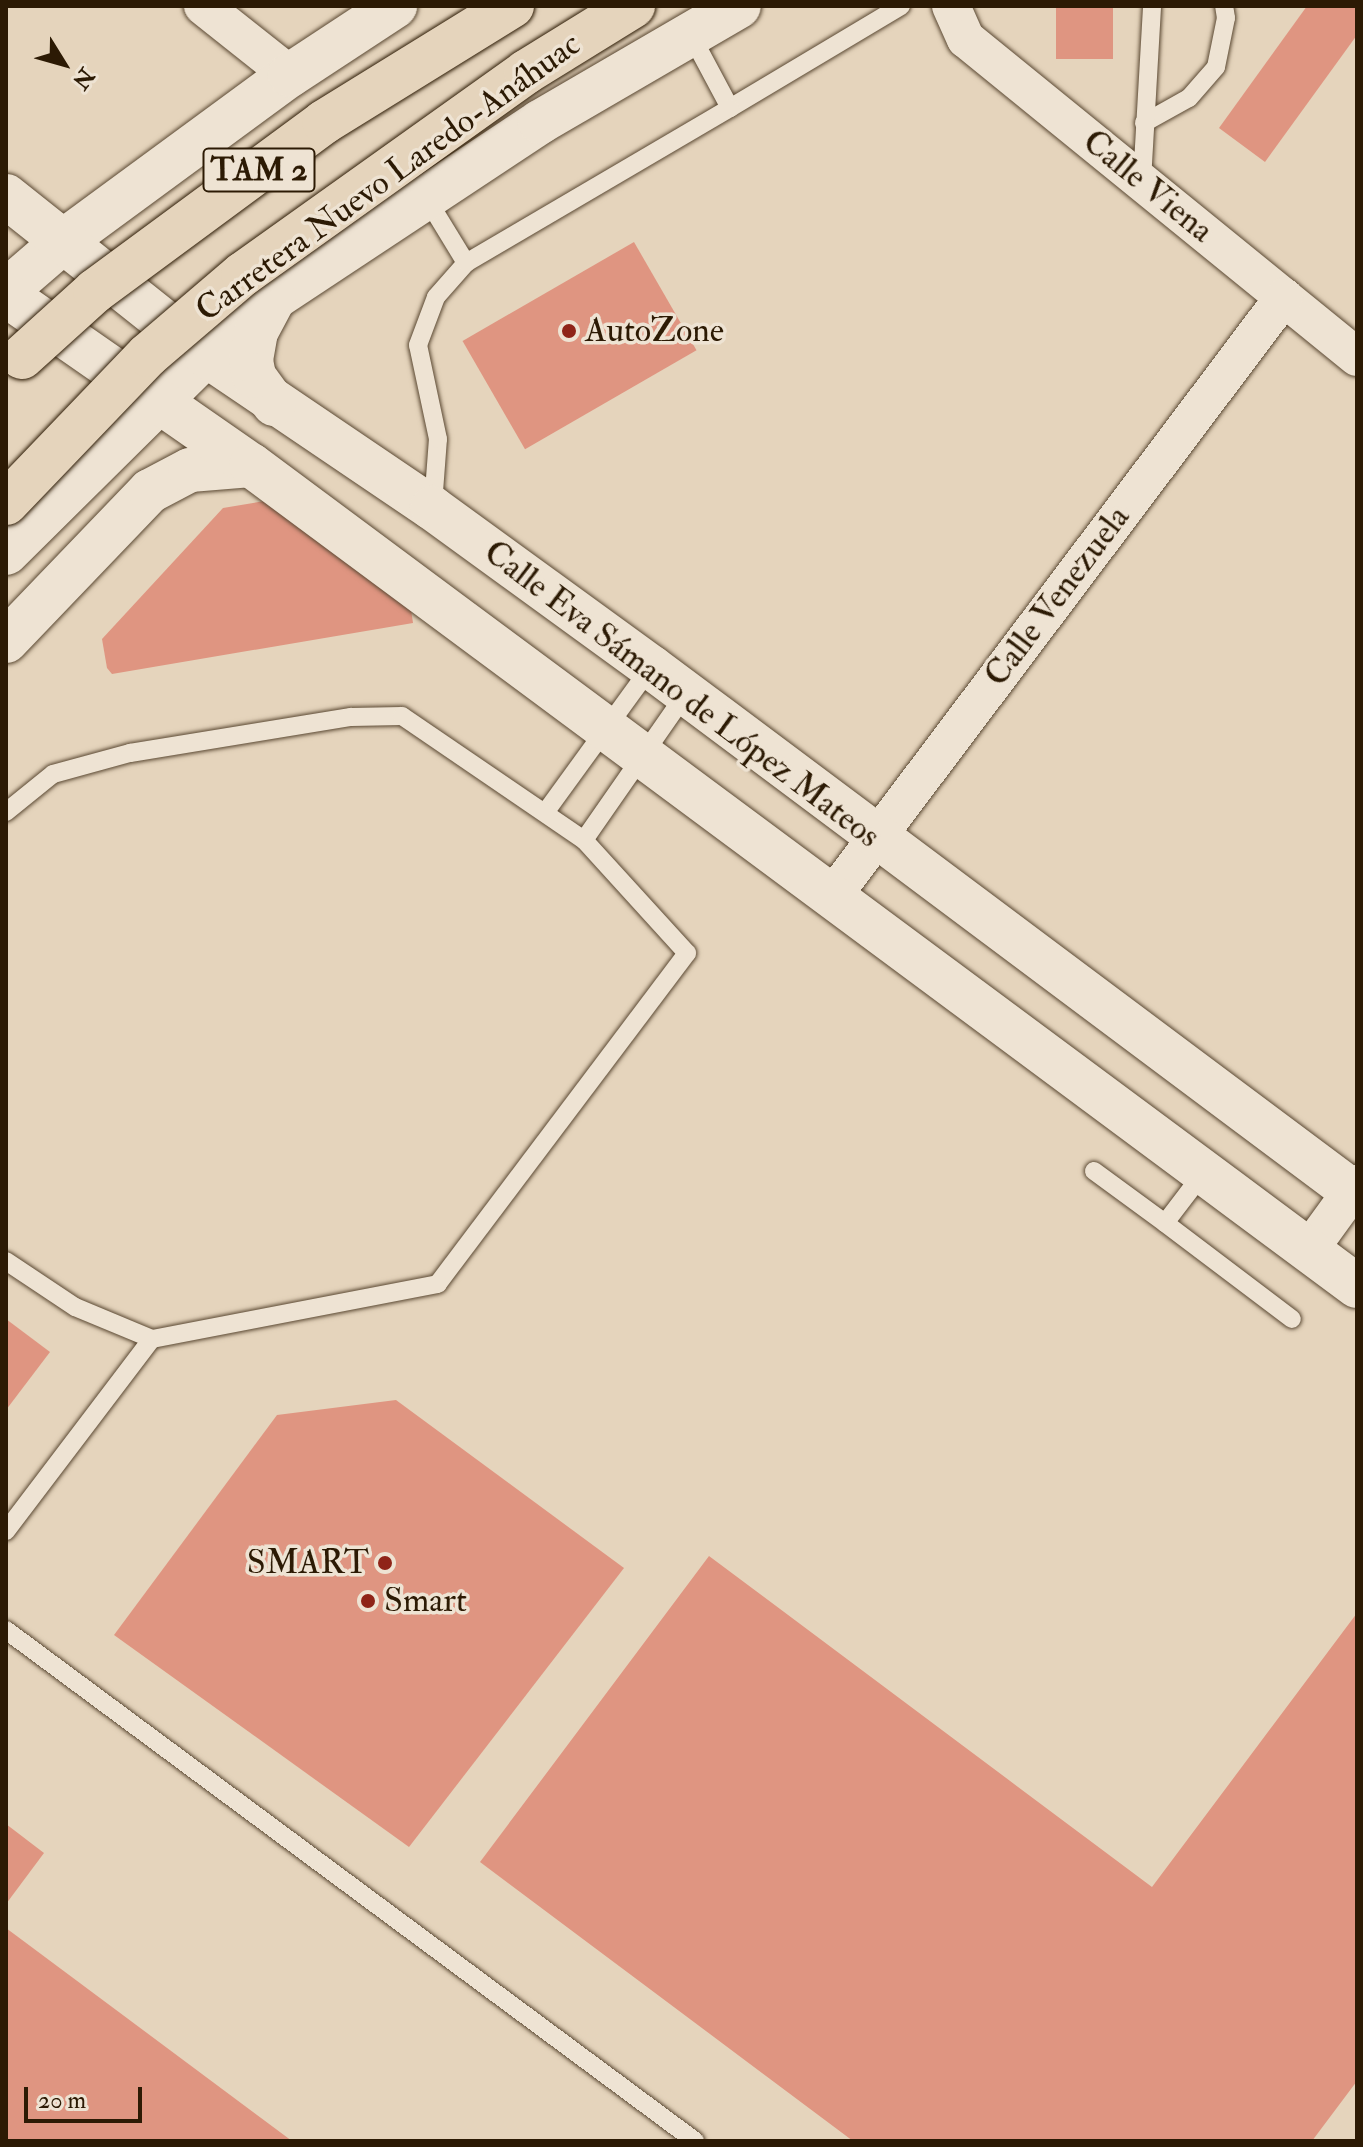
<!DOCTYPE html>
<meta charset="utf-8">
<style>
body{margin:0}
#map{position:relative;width:1363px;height:2147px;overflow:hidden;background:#e5d4bc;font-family:"IM FELL Double Pica",serif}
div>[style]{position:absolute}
.building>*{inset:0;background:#df9581;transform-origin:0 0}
.roads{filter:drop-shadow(0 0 2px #5a4832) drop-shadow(0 0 2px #5a4832)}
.service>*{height:18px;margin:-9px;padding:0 9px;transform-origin:9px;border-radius:9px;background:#eee3d3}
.minor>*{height:38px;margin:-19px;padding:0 19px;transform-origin:19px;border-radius:19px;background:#eee3d3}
.tertiary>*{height:44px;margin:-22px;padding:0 22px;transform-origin:22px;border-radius:22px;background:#eee3d3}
.secondary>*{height:44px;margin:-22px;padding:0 22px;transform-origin:22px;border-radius:22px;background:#eee3d3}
.bridges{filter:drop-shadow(0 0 2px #2c1a04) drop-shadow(0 0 2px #2c1a04)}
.primary-bridge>*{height:44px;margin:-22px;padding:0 22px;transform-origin:22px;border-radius:22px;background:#e5d4bc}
.dots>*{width:22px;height:22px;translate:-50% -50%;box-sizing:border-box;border:4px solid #eee3d3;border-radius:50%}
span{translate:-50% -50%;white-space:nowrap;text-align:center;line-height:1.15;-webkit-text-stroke:7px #eee3d3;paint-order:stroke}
.shield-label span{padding:2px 6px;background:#eee3d3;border:2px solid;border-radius:6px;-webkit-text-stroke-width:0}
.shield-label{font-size:32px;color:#2c1a04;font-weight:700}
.street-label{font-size:34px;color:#2c1a04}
.poi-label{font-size:34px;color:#2c1a04}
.left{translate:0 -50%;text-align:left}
.right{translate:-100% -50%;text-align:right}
.frame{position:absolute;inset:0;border:8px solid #2c1a04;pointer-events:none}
.north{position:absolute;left:24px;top:24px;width:80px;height:80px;-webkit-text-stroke:6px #eee3d3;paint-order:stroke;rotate:127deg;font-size:22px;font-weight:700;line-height:32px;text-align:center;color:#2c1a04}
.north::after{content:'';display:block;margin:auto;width:28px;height:36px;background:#2c1a04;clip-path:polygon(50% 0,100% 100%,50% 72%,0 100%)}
.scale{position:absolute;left:24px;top:2087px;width:118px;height:36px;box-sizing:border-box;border:4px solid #2c1a04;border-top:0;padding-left:10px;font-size:24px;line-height:28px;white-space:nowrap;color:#2c1a04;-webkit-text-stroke:6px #eee3d3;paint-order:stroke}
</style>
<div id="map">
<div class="building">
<div style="left:1056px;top:6px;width:57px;height:53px"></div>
<div style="clip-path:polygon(1307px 6px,1357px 6px,1357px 35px,1265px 162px,1219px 128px)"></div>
<div style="left:634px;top:242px;width:125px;height:198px;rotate:60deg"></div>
<div style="clip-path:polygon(289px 497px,411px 610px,413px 623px,112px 674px,107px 668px,102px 639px,223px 508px)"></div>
<div style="clip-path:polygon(6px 1319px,50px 1352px,6px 1410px)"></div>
<div style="clip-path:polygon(396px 1400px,624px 1568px,409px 1847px,114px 1635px,277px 1415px)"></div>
<div style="clip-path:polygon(709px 1556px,1152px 1887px,1357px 1613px,1357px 2081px,1312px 2141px,853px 2141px,480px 1862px)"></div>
<div style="clip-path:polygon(6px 1824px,44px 1853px,6px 1904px)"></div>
<div style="clip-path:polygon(6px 1928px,292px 2141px,6px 2141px)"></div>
</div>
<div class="roads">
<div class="service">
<div style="left:690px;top:33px;width:85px;rotate:61.9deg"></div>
<div style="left:730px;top:108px;width:199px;rotate:-30.8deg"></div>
<div style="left:1144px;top:123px;width:51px;rotate:-29.1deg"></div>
<div style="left:1189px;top:98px;width:41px;rotate:-48.9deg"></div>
<div style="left:1216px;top:67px;width:50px;rotate:-78.5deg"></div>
<div style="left:1226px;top:18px;width:12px;rotate:-99deg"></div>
<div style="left:1142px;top:181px;width:175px;rotate:-86.7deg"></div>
<div style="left:427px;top:199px;width:75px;rotate:58.6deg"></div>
<div style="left:433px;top:505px;width:66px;rotate:-85.7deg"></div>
<div style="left:438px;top:439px;width:96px;rotate:-102deg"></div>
<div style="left:418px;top:345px;width:51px;rotate:-69.4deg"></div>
<div style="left:436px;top:297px;width:45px;rotate:-48.6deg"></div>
<div style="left:466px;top:263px;width:306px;rotate:-30.4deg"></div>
<div style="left:547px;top:810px;width:177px;rotate:-54deg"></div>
<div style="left:6px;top:812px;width:60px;rotate:-39deg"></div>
<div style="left:53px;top:774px;width:80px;rotate:-15.3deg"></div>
<div style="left:130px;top:753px;width:224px;rotate:-9.3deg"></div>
<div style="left:351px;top:717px;width:51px;rotate:-1.1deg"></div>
<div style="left:402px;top:716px;width:220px;rotate:34.3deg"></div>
<div style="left:584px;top:840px;width:153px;rotate:47.7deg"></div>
<div style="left:687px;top:953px;width:414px;rotate:127deg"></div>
<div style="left:438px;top:1284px;width:291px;rotate:169.1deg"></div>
<div style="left:152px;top:1339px;width:83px;rotate:-157.4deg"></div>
<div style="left:75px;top:1307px;width:83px;rotate:-146.3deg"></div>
<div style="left:584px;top:840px;width:179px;rotate:-55.2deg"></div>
<div style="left:1094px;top:1171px;width:88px;rotate:36.2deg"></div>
<div style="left:1204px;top:1172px;width:64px;rotate:127.4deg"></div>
<div style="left:1165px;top:1223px;width:159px;rotate:37.1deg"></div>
<div style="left:6px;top:1531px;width:241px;rotate:-52.8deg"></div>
<div style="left:6px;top:1630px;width:858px;rotate:36.56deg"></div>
</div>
<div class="minor">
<div style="left:203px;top:6px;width:111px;rotate:38.4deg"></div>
<div style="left:951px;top:6px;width:36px;rotate:66deg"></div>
<div style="left:966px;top:39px;width:504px;rotate:39.12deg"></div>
<div style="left:832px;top:897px;width:751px;rotate:-53.01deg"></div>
<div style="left:1309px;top:1250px;width:82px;rotate:-54deg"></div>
</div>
<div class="tertiary">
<div style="left:6px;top:291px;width:78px;rotate:-40.8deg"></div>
<div style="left:65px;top:240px;width:279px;rotate:-36.3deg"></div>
<div style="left:290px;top:75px;width:126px;rotate:-33.3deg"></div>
<div style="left:6px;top:553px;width:281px;rotate:-44.7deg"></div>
<div style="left:206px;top:355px;width:89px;rotate:-40deg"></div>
<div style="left:274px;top:298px;width:319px;rotate:-33.5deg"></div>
<div style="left:540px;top:122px;width:230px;rotate:-30.2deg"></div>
<div style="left:6px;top:641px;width:208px;rotate:-46.2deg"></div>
<div style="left:150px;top:491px;width:45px;rotate:-27.7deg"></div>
<div style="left:190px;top:470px;width:61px;rotate:-4.7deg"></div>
</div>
<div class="secondary">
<div style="left:6px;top:196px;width:256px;rotate:38.5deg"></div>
<div style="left:206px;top:355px;width:273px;rotate:34.1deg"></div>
<div style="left:432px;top:508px;width:271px;rotate:36deg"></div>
<div style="left:651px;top:667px;width:882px;rotate:36.79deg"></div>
<div style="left:6px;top:295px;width:298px;rotate:34.8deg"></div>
<div style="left:251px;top:465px;width:1377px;rotate:36.59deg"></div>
<div style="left:274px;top:404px;width:34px;rotate:-126deg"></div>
<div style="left:254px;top:376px;width:16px;rotate:-101deg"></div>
<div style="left:251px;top:360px;width:28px;rotate:-80deg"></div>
<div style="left:256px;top:332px;width:38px;rotate:-62deg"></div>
</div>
</div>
<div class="bridges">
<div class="primary-bridge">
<div style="left:22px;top:357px;width:98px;rotate:-42.1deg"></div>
<div style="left:95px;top:291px;width:285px;rotate:-36.4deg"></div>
<div style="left:324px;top:122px;width:221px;rotate:-31.7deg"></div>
<div style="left:6px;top:503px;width:205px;rotate:-46.2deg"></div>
<div style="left:148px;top:355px;width:125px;rotate:-40.5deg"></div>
<div style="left:243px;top:274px;width:348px;rotate:-35.5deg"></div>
<div style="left:526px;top:72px;width:126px;rotate:-31.7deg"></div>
</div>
</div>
<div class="dots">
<div style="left:569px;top:331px;background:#8f2418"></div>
<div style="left:385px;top:1563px;background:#8f2418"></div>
<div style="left:368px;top:1601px;background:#8f2418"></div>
</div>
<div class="shield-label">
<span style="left:259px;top:170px">TAM 2</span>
</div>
<div class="street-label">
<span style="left:388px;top:177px;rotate:-36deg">Carretera Nuevo Laredo-Anáhuac</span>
<span style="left:1148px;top:186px;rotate:39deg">Calle Viena</span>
<span style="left:1057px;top:596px;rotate:-53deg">Calle Venezuela</span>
<span style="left:682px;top:694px;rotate:37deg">Calle Eva Sámano de López Mateos</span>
</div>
<div class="poi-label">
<span class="left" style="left:585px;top:331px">AutoZone</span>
<span class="right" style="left:369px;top:1563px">SMART</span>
<span class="left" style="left:384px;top:1601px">Smart</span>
</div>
<div class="frame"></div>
<div class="north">N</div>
<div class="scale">20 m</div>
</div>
